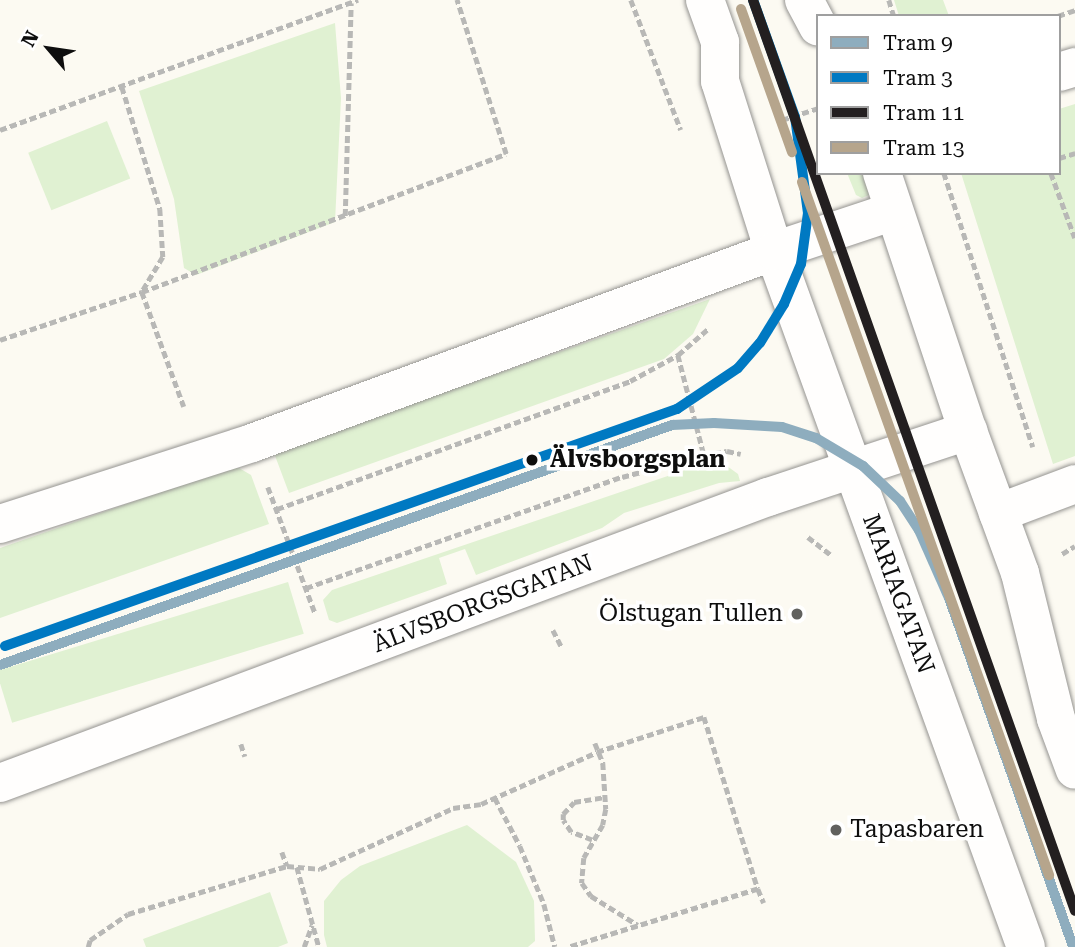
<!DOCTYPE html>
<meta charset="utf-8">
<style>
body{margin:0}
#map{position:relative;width:1075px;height:947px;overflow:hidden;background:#fcfaf2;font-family:"Roboto Serif",serif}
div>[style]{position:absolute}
.green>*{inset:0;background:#e0f1d2;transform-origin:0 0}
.path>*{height:4.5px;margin-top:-2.25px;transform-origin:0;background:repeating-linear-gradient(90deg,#b8b8b6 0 7px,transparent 0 10.5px)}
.roads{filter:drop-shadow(0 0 2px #959491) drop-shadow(0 0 2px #959491)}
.minor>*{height:38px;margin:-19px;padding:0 19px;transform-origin:19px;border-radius:19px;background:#fffefd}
.tertiary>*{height:38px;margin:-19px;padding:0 19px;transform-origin:19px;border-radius:19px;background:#fffefd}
.tram-1>*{height:10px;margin:-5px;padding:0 5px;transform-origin:5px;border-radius:5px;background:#8eadbe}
.tram-2>*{height:10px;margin:-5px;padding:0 5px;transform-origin:5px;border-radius:5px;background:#0079c2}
.tram-3>*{height:10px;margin:-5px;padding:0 5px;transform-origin:5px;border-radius:5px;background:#231f20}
.tram-4>*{height:10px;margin:-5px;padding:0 5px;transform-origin:5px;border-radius:5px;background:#b6a58c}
.dots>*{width:19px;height:19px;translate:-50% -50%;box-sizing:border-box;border:4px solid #fff;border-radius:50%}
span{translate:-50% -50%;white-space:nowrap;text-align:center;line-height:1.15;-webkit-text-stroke:7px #fff;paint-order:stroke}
.stop-label{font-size:24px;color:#0e0e0e;font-weight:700}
.left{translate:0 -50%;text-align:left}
.street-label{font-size:24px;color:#0e0e0e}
.poi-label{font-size:24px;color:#0e0e0e}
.right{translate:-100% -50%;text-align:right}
.legend{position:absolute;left:816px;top:14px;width:245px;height:161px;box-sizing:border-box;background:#fff;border:2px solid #9f9f9f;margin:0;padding:9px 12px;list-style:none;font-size:21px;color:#0e0e0e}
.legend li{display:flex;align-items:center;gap:14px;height:35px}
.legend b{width:35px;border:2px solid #9f9f9f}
.north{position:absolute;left:14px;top:14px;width:70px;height:70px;-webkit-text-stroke:5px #fff;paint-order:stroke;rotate:299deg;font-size:19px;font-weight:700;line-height:28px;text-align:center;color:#0e0e0e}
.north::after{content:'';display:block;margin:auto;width:24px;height:32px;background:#0e0e0e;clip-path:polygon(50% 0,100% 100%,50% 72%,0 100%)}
</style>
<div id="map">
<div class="green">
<div style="clip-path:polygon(894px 0,943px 0,949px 16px,899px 16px)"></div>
<div style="clip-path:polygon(335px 23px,341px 98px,335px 222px,196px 275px,184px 268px,174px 199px,139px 91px)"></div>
<div style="clip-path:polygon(1075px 104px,1075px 456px,1053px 464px,961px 173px,1059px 173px,1059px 109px)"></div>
<div style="left:107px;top:121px;width:62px;height:85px;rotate:68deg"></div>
<div style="clip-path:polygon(847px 173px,868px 173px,869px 195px,862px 198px,856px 195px)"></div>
<div style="clip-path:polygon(710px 299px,693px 334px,664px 359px,289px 493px,274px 453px,277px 451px)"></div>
<div style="clip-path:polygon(706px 463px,727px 466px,738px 474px,740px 481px,719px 483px,624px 513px,602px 528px,476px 575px,465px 549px,439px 558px,447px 584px,337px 623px,329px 620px,323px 600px,332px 590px)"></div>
<div style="clip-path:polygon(230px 468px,239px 468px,251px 475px,269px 524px,0 618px,0 548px)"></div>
<div style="left:288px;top:582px;width:54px;height:305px;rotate:73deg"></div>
<div style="clip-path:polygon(467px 825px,516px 862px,534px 901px,535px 941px,528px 947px,327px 947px,324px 935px,324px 901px,341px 880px,360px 866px)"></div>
<div style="clip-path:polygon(270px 892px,288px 943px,278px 947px,146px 947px,143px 939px)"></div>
</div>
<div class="path">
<div style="left:631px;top:0;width:139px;rotate:69deg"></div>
<div style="left:889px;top:0;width:17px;rotate:73deg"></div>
<div style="left:1058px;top:16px;width:18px;rotate:-19deg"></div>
<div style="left:122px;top:87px;width:128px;rotate:72.7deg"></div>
<div style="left:160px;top:209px;width:48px;rotate:86.4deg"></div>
<div style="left:163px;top:257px;width:41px;rotate:121deg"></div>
<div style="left:142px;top:292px;width:389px;rotate:-20.8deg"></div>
<div style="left:506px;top:154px;width:162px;rotate:-107.7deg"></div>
<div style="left:782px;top:120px;width:38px;rotate:-18deg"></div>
<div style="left:0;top:130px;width:381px;rotate:-20deg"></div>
<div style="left:1059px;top:158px;width:17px;rotate:-17deg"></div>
<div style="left:944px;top:173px;width:288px;rotate:72deg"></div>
<div style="left:1051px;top:173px;width:69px;rotate:69.7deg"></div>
<div style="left:345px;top:216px;width:213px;rotate:-88.4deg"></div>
<div style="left:0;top:340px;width:150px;rotate:-18.7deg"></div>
<div style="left:142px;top:292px;width:122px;rotate:69.9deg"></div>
<div style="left:678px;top:355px;width:103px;rotate:75.4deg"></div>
<div style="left:268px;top:487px;width:134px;rotate:69.5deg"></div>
<div style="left:277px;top:509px;width:375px;rotate:-19.9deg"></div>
<div style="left:630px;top:381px;width:55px;rotate:-28.4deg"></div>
<div style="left:678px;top:355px;width:40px;rotate:-41deg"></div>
<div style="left:808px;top:537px;width:29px;rotate:38deg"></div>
<div style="left:1062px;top:554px;width:15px;rotate:-32deg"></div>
<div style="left:306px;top:588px;width:335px;rotate:-19.4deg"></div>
<div style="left:622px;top:477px;width:85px;rotate:-15deg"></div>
<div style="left:704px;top:455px;width:23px;rotate:-10deg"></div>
<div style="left:727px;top:451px;width:14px;rotate:12deg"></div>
<div style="left:553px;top:630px;width:18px;rotate:63deg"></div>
<div style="left:595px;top:743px;width:22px;rotate:68deg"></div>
<div style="left:603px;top:763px;width:46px;rotate:86.3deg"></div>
<div style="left:606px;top:809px;width:16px;rotate:101deg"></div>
<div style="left:603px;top:825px;width:38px;rotate:120deg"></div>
<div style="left:584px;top:858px;width:25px;rotate:95deg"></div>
<div style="left:582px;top:883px;width:16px;rotate:55deg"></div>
<div style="left:591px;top:896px;width:55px;rotate:31.7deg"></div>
<div style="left:241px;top:744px;width:13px;rotate:72deg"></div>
<div style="left:495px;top:798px;width:54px;rotate:62.5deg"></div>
<div style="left:520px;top:846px;width:63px;rotate:67.5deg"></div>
<div style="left:544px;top:904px;width:44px;rotate:75.7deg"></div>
<div style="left:592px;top:840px;width:22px;rotate:-159deg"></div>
<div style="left:571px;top:832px;width:14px;rotate:-124deg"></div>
<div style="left:563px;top:820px;width:6px;rotate:-90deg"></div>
<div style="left:563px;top:814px;width:16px;rotate:-47deg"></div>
<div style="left:574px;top:802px;width:31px;rotate:-9deg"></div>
<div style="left:282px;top:852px;width:15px;rotate:70deg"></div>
<div style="left:297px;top:867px;width:83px;rotate:74.6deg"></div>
<div style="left:758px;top:889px;width:15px;rotate:67deg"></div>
<div style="left:88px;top:947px;width:7px;rotate:-74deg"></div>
<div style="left:90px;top:940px;width:46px;rotate:-34.4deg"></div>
<div style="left:128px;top:914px;width:166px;rotate:-16.8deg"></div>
<div style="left:287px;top:866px;width:33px;rotate:5deg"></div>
<div style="left:320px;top:869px;width:146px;rotate:-24.6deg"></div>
<div style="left:453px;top:808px;width:28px;rotate:-8deg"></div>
<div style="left:481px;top:804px;width:127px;rotate:-24.1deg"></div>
<div style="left:597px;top:752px;width:113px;rotate:-18.1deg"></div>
<div style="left:704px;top:717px;width:180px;rotate:72.6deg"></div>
<div style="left:758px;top:889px;width:197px;rotate:162.9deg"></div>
<div style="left:304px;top:947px;width:23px;rotate:-70deg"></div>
</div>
<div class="roads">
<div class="minor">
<div style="left:1059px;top:72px;width:17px;rotate:-17deg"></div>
<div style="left:998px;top:513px;width:82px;rotate:-20.6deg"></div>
</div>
<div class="tertiary">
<div style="left:705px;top:0;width:45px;rotate:70.3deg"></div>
<div style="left:720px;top:42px;width:39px;rotate:90deg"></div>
<div style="left:720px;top:81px;width:178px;rotate:72.4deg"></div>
<div style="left:774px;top:251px;width:740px;rotate:70.1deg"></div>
<div style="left:804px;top:0;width:30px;rotate:62deg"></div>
<div style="left:882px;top:173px;width:272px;rotate:71.6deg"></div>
<div style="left:968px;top:431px;width:151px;rotate:69.9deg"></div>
<div style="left:1020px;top:573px;width:150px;rotate:76.1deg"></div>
<div style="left:1056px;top:719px;width:54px;rotate:69.6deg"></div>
<div style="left:0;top:524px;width:265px;rotate:-17.8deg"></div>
<div style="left:252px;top:443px;width:556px;rotate:-20.19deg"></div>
<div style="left:774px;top:251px;width:126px;rotate:-18.4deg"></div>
<div style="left:0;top:783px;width:820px;rotate:-20.43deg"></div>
<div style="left:768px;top:497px;width:211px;rotate:-18.3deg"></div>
</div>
</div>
<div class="tram-1">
<div style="left:0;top:665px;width:714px;rotate:-19.65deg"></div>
<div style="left:672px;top:425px;width:42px;rotate:-2.7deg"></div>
<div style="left:714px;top:423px;width:68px;rotate:3.4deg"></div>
<div style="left:782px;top:427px;width:36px;rotate:18deg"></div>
<div style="left:816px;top:438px;width:55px;rotate:30.8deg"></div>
<div style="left:863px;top:466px;width:51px;rotate:43.4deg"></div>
<div style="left:900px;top:501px;width:35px;rotate:57deg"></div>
<div style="left:919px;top:530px;width:74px;rotate:66.2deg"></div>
<div style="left:949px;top:598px;width:370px;rotate:70.4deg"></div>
</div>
<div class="tram-2">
<div style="left:5px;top:646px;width:713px;rotate:-19.43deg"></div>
<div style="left:677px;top:409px;width:73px;rotate:-33.9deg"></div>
<div style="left:738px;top:368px;width:33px;rotate:-49deg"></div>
<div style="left:760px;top:343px;width:46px;rotate:-58.4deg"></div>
<div style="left:784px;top:304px;width:43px;rotate:-67deg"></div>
<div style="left:801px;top:264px;width:51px;rotate:-82.2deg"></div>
<div style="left:808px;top:213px;width:97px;rotate:-97.7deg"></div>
<div style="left:795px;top:117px;width:124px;rotate:-109.7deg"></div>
</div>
<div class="tram-3">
<div style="left:753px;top:0;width:966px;rotate:70.53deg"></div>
</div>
<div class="tram-4">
<div style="left:741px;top:9px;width:152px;rotate:70.4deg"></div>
<div style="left:802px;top:182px;width:736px;rotate:70.38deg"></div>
</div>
<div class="dots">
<div style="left:532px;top:460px;background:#0e0e0e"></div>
<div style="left:797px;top:614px;background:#61615e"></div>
<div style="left:836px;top:830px;background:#61615e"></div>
</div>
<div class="stop-label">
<span class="left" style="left:550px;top:460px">Älvsborgsplan</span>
</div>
<div class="street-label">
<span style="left:898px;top:594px;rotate:70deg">MARIAGATAN</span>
<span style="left:483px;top:604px;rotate:-21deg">ÄLVSBORGSGATAN</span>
</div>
<div class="poi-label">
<span class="right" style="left:783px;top:614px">Ölstugan Tullen</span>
<span class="left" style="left:850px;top:830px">Tapasbaren</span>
</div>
<ul class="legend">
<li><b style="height:9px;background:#8eadbe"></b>Tram 9</li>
<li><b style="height:9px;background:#0079c2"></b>Tram 3</li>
<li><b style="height:9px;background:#231f20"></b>Tram 11</li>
<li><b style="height:9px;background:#b6a58c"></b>Tram 13</li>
</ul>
<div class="north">N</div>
</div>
